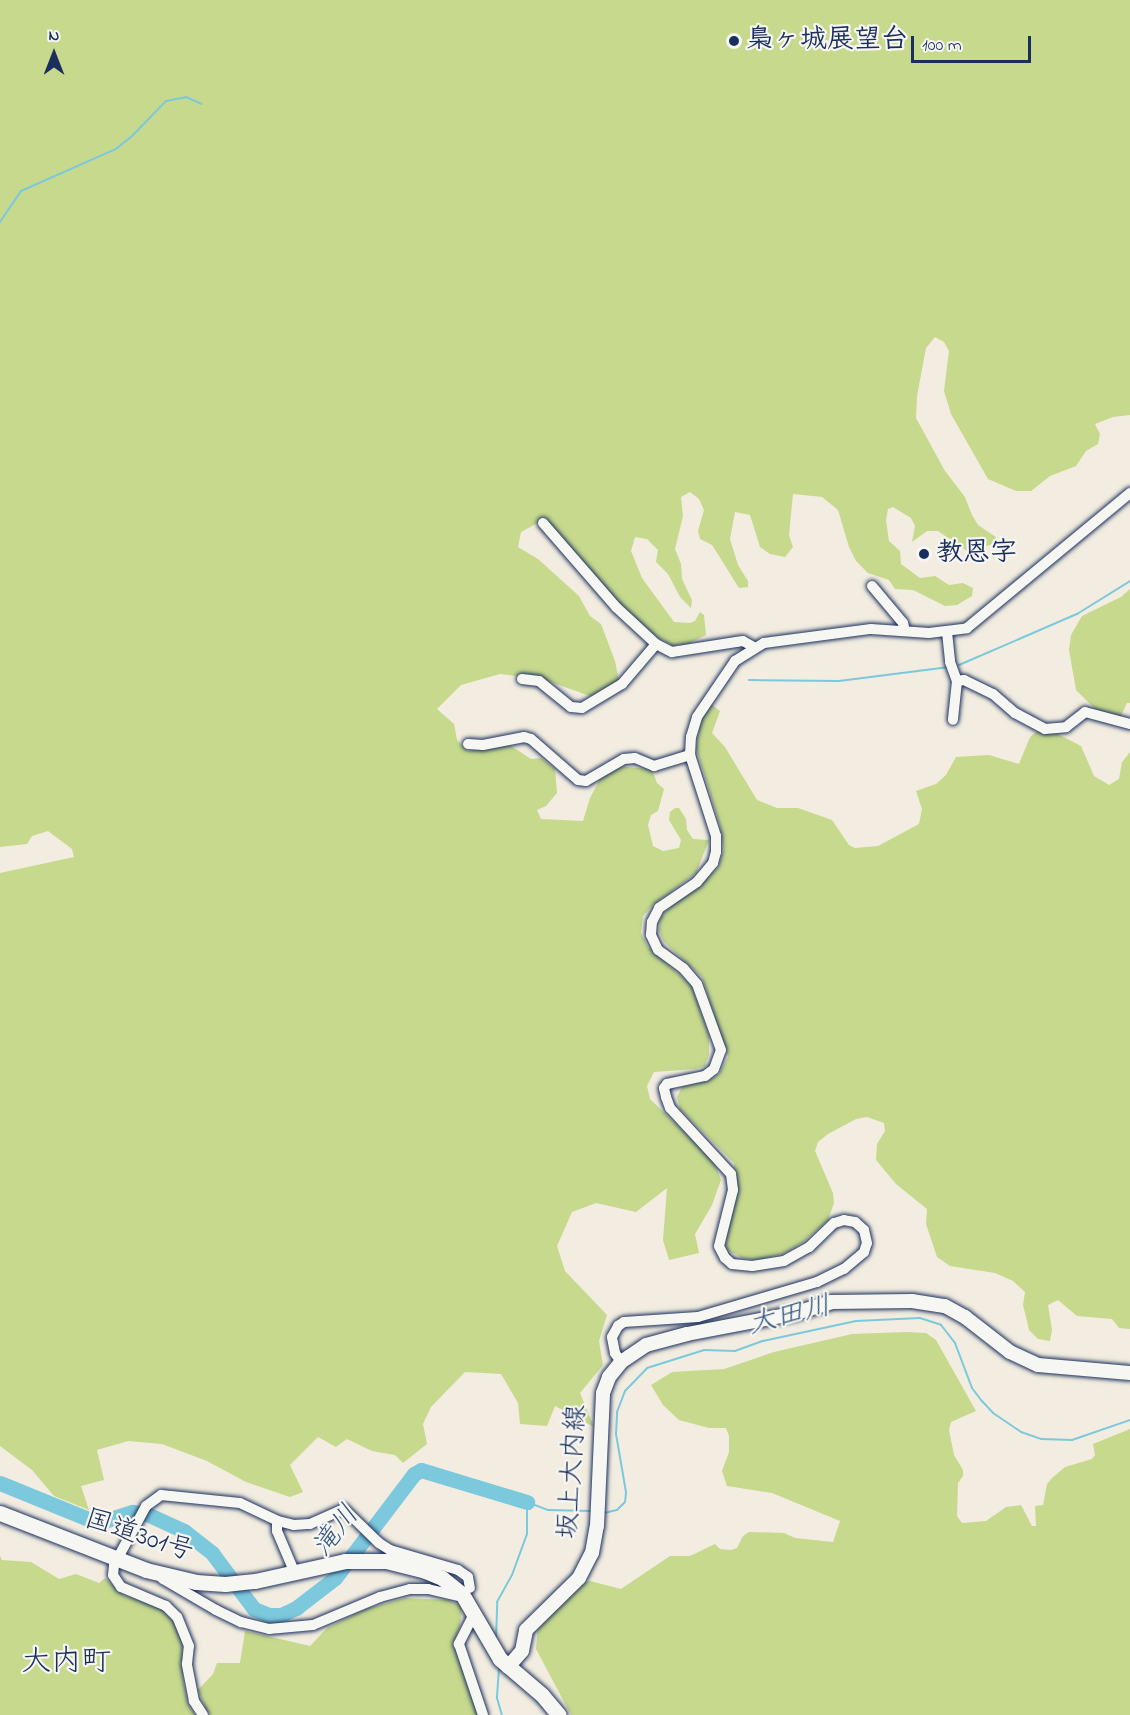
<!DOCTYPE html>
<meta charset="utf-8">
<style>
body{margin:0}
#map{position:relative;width:1130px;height:1715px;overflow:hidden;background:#f2ede0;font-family:"Indie Flower","Klee One",sans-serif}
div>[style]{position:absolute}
.green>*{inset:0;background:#c6d98d}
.stream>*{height:2px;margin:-1px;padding:0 1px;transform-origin:1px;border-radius:1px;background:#7cc8dc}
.river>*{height:15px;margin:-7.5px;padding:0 7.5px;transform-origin:7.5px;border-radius:7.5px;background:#7cc8dc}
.roads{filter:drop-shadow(0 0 2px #1b2f5e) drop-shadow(0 0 2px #1b2f5e)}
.minor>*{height:10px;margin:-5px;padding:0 5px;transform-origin:5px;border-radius:5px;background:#f6f6f2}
.major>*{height:14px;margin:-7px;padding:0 7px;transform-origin:7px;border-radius:7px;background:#f6f6f2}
.highway>*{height:15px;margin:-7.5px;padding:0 7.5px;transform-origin:7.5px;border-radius:7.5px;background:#f6f6f2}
.dots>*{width:16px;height:16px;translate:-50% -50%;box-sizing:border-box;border:3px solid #f6f6f2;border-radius:50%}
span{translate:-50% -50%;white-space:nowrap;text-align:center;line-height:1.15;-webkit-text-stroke:4.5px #f6f6f2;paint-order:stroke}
.poi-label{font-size:27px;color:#1b2f5e;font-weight:700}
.left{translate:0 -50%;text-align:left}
.street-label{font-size:27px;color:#1b2f5e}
.water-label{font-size:28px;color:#33557e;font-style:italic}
.quarter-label{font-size:30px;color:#1b2f5e}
.north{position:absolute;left:24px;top:24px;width:60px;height:60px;-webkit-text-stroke:4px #f6f6f2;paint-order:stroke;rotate:0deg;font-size:16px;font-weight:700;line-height:24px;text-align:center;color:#1b2f5e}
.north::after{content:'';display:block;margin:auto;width:21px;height:27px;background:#1b2f5e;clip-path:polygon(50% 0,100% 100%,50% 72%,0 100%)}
.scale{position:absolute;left:911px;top:36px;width:120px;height:27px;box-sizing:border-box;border:3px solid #1b2f5e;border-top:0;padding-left:8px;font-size:18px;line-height:21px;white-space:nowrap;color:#1b2f5e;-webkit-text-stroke:4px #f6f6f2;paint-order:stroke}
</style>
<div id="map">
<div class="green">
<div style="clip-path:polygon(0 0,1130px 0,1130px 415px,1113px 417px,1095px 424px,1100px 434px,1098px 444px,1086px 451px,1076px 466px,1050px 476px,1031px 491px,1016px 491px,988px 479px,951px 414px,944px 391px,949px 351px,944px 342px,935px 337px,926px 348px,917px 396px,916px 418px,945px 471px,965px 497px,972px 515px,978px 525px,996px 537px,995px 543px,984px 547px,973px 544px,967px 551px,938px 531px,927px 531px,912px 542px,915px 526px,911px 518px,893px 507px,888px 509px,886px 520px,889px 541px,900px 551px,901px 564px,920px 578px,935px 576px,949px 585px,963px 583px,973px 588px,972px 596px,957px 605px,945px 606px,913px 590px,895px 589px,889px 580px,868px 573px,856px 561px,849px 547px,838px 510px,822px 497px,793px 494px,789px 535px,793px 547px,785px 557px,770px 554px,760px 547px,750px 515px,735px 512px,730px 539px,738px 565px,748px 581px,748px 587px,739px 588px,712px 545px,700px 539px,698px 531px,704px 510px,699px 499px,690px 492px,681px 497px,683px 516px,675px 549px,681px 564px,682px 579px,692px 600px,691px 608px,680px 597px,668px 574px,656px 562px,658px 550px,647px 539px,635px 537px,631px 551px,642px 578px,674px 622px,690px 623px,695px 621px,700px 612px,704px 615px,706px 635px,688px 644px,673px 646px,645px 630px,592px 576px,545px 519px,521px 532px,518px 547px,538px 559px,579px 596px,590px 616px,601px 624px,615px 661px,619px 681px,598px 695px,590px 696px,542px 679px,500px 674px,461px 685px,437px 709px,454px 724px,457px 740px,468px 751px,510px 745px,531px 759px,541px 758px,555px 769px,557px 793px,546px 806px,537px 810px,541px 819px,583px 821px,590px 798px,601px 777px,616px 766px,649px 769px,653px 772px,657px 783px,664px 789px,658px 811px,651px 815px,648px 825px,653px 846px,663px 851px,679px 848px,681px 840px,669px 820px,670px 812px,675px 808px,679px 808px,686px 819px,687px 830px,693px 839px,709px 840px,696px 873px,654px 904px,643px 916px,641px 933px,648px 947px,692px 986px,709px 1036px,709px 1054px,705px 1066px,695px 1069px,654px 1072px,647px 1086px,650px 1099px,714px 1161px,721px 1180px,712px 1205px,695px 1234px,699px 1253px,669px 1260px,663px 1240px,667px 1188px,636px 1212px,596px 1203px,572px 1212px,557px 1246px,565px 1271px,607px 1315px,599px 1341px,603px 1365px,580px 1393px,594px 1427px,555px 1406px,547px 1426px,520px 1424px,518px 1403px,501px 1374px,465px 1372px,431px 1407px,423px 1424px,427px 1444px,403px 1463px,395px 1455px,372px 1451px,347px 1439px,336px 1447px,318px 1437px,290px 1465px,303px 1492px,290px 1497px,246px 1482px,207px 1461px,162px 1444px,128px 1441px,97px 1450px,104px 1480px,81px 1486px,89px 1510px,54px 1496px,32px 1470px,0 1446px,0 873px,74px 857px,72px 849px,48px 831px,32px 836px,27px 844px,0 847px)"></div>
<div style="clip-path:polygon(1130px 589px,1130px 703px,1127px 703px,1120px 718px,1095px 709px,1076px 690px,1069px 650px,1071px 635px,1082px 616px,1121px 597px)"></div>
<div style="clip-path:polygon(711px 704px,720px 711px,712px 733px,725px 747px,757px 800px,777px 808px,798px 808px,832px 820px,849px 845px,855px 848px,878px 846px,919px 824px,922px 809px,916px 791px,936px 784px,946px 775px,956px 757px,989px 755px,1019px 764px,1030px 737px,1036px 732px,1054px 732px,1081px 746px,1094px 776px,1109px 785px,1119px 779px,1122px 762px,1130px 752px,1130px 1329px,1119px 1328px,1112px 1319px,1077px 1316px,1058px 1300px,1048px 1305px,1052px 1330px,1050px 1341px,1038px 1339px,1029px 1330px,1027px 1321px,1023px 1305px,1025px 1292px,1013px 1281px,995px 1273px,950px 1266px,937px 1257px,926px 1224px,927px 1209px,896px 1184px,876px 1160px,877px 1144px,885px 1131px,884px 1123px,867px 1117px,856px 1119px,828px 1134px,818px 1142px,815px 1151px,833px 1193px,834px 1203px,828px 1220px,803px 1242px,785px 1253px,759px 1260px,742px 1258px,727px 1250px,725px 1237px,737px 1195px,734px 1163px,680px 1109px,677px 1097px,682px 1087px,710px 1080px,719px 1074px,728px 1057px,702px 977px,664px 942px,659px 931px,660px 919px,668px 909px,701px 884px,718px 868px,724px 849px,720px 825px,696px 748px,701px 720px)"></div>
<div style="clip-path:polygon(907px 1332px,926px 1333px,936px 1340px,976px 1411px,951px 1422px,949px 1430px,954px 1455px,963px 1470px,963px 1476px,958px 1483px,957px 1516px,962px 1523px,986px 1521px,1006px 1507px,1021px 1505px,1032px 1526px,1036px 1526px,1035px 1506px,1043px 1505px,1047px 1484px,1052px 1478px,1065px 1467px,1092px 1459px,1095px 1455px,1093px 1444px,1130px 1429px,1130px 1715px,571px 1715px,536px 1649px,538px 1624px,582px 1583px,590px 1581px,621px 1589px,670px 1556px,690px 1556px,715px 1544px,720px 1549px,731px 1550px,737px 1548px,743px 1536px,749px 1532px,784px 1533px,795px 1538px,833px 1542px,840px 1521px,772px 1493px,727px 1486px,722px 1471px,729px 1452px,729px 1436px,726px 1428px,709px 1428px,679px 1420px,663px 1405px,651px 1385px,672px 1372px,724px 1369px,774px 1352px,852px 1334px)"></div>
<div style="clip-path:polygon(0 1556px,2px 1560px,31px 1562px,59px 1579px,76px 1574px,99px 1583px,105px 1578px,123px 1595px,162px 1609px,176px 1625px,182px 1640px,183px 1680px,188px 1704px,195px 1715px,0 1715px)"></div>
<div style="clip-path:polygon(405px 1598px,448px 1600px,462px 1606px,460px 1627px,453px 1643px,478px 1715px,210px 1715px,205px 1707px,198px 1690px,213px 1674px,217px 1663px,240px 1663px,245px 1631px,310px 1646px,327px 1628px,366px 1609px)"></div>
</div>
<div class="stream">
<div style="left:0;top:222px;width:37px;rotate:-56deg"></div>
<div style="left:21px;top:191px;width:104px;rotate:-23.9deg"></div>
<div style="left:116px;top:149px;width:19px;rotate:-39deg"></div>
<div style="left:131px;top:137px;width:50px;rotate:-45.8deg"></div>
<div style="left:166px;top:101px;width:20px;rotate:-11deg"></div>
<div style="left:186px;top:97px;width:17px;rotate:24deg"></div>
<div style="left:959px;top:665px;width:129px;rotate:-23.4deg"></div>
<div style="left:1077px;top:614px;width:62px;rotate:-31.9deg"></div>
<div style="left:749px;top:680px;width:90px;rotate:0.6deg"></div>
<div style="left:839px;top:681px;width:111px;rotate:-7.3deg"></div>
<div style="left:604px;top:1513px;width:13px;rotate:-13deg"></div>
<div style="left:617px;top:1510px;width:11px;rotate:-45deg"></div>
<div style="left:625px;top:1502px;width:10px;rotate:-84deg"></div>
<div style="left:626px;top:1492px;width:59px;rotate:-99.8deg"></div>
<div style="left:616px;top:1434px;width:22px;rotate:-87deg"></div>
<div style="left:617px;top:1412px;width:22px;rotate:-69deg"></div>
<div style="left:625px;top:1391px;width:32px;rotate:-46deg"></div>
<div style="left:647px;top:1368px;width:60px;rotate:-17.5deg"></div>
<div style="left:704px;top:1350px;width:31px;rotate:2deg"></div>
<div style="left:735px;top:1351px;width:30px;rotate:-20deg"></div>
<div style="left:763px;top:1341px;width:95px;rotate:-12.1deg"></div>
<div style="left:856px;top:1321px;width:64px;rotate:-2.7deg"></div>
<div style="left:920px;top:1318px;width:22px;rotate:18deg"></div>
<div style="left:941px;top:1325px;width:23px;rotate:52deg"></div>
<div style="left:955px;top:1343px;width:48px;rotate:69.3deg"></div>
<div style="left:972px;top:1388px;width:15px;rotate:53deg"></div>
<div style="left:981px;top:1400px;width:18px;rotate:47deg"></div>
<div style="left:993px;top:1413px;width:34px;rotate:34deg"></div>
<div style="left:1021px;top:1432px;width:21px;rotate:19deg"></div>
<div style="left:1041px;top:1439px;width:31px;rotate:2deg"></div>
<div style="left:1072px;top:1440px;width:61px;rotate:-19deg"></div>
<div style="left:496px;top:1639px;width:37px;rotate:-88deg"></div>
<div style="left:497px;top:1602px;width:31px;rotate:-61deg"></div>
<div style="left:512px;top:1575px;width:44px;rotate:-69.9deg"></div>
<div style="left:527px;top:1534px;width:32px;rotate:-90deg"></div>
<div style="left:527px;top:1502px;width:22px;rotate:21deg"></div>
<div style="left:548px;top:1510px;width:44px;rotate:1.3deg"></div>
<div style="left:499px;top:1668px;width:30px;rotate:94deg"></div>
<div style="left:497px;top:1698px;width:18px;rotate:74deg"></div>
</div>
<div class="river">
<div style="left:0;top:1483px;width:106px;rotate:22.2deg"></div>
<div style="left:98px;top:1523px;width:36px;rotate:-18deg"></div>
<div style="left:132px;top:1512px;width:15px;rotate:8deg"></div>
<div style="left:147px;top:1514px;width:41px;rotate:24.7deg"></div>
<div style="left:184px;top:1531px;width:36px;rotate:38deg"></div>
<div style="left:212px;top:1553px;width:70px;rotate:53.1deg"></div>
<div style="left:254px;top:1609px;width:16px;rotate:22deg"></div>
<div style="left:269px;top:1615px;width:12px"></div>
<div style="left:281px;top:1615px;width:17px;rotate:-25deg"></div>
<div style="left:296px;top:1608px;width:49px;rotate:-37.6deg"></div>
<div style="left:335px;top:1578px;width:131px;rotate:-52.8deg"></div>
<div style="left:414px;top:1474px;width:8px;rotate:-30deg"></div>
<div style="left:421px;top:1470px;width:111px;rotate:16.8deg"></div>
</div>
<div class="roads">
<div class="minor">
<div style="left:543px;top:523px;width:111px;rotate:49deg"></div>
<div style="left:616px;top:607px;width:54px;rotate:42.8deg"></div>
<div style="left:656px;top:644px;width:18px;rotate:27deg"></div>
<div style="left:672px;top:652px;width:65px;rotate:-8.9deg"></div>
<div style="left:736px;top:642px;width:7px;rotate:-8deg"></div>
<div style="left:743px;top:641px;width:13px;rotate:29deg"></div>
<div style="left:872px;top:586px;width:48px;rotate:50deg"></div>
<div style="left:903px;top:623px;width:8px;rotate:76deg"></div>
<div style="left:947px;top:632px;width:30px;rotate:84deg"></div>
<div style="left:950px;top:662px;width:20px;rotate:70deg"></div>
<div style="left:957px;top:681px;width:39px;rotate:96deg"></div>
<div style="left:522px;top:679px;width:17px;rotate:7deg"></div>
<div style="left:539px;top:681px;width:41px;rotate:39.1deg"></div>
<div style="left:571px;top:707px;width:11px;rotate:5deg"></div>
<div style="left:582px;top:708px;width:47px;rotate:-31deg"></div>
<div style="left:622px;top:684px;width:52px;rotate:-49.6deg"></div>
<div style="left:957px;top:681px;width:7px;rotate:-8deg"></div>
<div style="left:964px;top:680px;width:32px;rotate:26deg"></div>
<div style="left:993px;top:694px;width:29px;rotate:41deg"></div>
<div style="left:1015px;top:713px;width:34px;rotate:28deg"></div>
<div style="left:1045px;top:729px;width:21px;rotate:-5deg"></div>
<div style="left:1066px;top:727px;width:24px;rotate:-38deg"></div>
<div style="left:1085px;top:712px;width:47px;rotate:14.9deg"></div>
<div style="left:468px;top:744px;width:15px;rotate:4deg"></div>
<div style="left:483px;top:745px;width:42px;rotate:-11deg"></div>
<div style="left:524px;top:737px;width:7px;rotate:16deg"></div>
<div style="left:531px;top:739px;width:62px;rotate:41.1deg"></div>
<div style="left:578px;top:780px;width:8px;rotate:7deg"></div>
<div style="left:586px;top:781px;width:44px;rotate:-30.1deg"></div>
<div style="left:624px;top:759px;width:11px;rotate:-5deg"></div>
<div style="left:635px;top:758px;width:21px;rotate:23deg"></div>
<div style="left:654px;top:766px;width:38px;rotate:-17deg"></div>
<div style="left:621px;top:1362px;width:11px;rotate:-124deg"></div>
<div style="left:615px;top:1353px;width:16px;rotate:-101deg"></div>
<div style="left:612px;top:1337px;width:13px;rotate:-61deg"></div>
<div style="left:618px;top:1326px;width:7px;rotate:-34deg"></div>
<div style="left:624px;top:1322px;width:74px;rotate:-3.9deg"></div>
<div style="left:698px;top:1317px;width:124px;rotate:-16.4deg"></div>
<div style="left:817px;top:1282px;width:30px;rotate:-26deg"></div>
<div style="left:844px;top:1269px;width:26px;rotate:-40deg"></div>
<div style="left:864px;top:1252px;width:9px;rotate:-72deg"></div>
<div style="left:867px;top:1243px;width:13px;rotate:-103deg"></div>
<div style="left:864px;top:1230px;width:12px;rotate:-138deg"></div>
<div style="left:855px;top:1222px;width:11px;rotate:-170deg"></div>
<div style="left:844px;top:1220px;width:10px;rotate:163deg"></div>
<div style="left:834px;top:1223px;width:35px;rotate:136deg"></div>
<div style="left:809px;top:1247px;width:29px;rotate:151deg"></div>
<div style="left:784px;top:1261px;width:32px;rotate:171deg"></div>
<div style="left:752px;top:1266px;width:20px;rotate:-174deg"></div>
<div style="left:732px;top:1264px;width:9px;rotate:-139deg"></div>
<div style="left:725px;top:1258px;width:13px;rotate:-117deg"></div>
<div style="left:719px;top:1246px;width:58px;rotate:-76deg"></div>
<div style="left:733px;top:1190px;width:16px;rotate:-97deg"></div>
<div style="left:731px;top:1174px;width:90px;rotate:-132.7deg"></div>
<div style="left:670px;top:1108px;width:12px;rotate:-110deg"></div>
<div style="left:666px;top:1097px;width:9px;rotate:-103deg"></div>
<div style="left:664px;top:1088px;width:5px;rotate:-53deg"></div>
<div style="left:667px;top:1084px;width:39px;rotate:-12deg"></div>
<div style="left:705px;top:1076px;width:11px;rotate:-38deg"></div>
<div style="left:714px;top:1069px;width:20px;rotate:-70deg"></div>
<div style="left:721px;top:1050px;width:70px;rotate:-110deg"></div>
<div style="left:697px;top:984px;width:21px;rotate:-131deg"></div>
<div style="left:683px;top:968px;width:31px;rotate:-144deg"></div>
<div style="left:658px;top:950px;width:17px;rotate:-115deg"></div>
<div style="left:651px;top:935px;width:13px;rotate:-86deg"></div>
<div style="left:652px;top:922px;width:16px;rotate:-63deg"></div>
<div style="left:659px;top:908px;width:46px;rotate:-34.4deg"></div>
<div style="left:697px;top:882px;width:25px;rotate:-50deg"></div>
<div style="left:713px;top:863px;width:11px;rotate:-75deg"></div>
<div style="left:716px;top:852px;width:16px;rotate:-90deg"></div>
<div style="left:716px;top:836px;width:85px;rotate:-107.8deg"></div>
<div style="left:690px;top:755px;width:18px;rotate:-87deg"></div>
<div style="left:691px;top:737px;width:21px;rotate:-73deg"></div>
<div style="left:697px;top:717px;width:68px;rotate:-55.8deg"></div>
<div style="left:735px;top:661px;width:34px;rotate:-32deg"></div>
<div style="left:764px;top:643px;width:108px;rotate:-7.5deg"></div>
<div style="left:871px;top:629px;width:58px;rotate:3.9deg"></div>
<div style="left:929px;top:633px;width:38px;rotate:-7deg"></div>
<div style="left:967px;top:628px;width:212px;rotate:-39.6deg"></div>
<div style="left:277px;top:1521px;width:10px;rotate:90deg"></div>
<div style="left:277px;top:1531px;width:43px;rotate:67deg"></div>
<div style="left:159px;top:1575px;width:6px;rotate:45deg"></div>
<div style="left:163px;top:1579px;width:61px;rotate:30.3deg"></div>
<div style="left:216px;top:1610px;width:28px;rotate:26deg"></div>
<div style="left:241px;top:1622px;width:29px;rotate:14deg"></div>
<div style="left:269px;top:1629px;width:44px;rotate:-5.2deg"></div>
<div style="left:313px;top:1625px;width:73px;rotate:-22.7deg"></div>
<div style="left:380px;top:1597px;width:31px;rotate:-15deg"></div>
<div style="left:410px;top:1589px;width:18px"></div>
<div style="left:428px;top:1589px;width:36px;rotate:13deg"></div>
<div style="left:474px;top:1614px;width:34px;rotate:117deg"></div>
<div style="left:459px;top:1644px;width:75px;rotate:71.3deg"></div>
<div style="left:203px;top:1715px;width:17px;rotate:-123deg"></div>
<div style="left:194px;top:1701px;width:38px;rotate:-101deg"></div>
<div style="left:187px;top:1664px;width:18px;rotate:-84deg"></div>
<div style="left:189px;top:1646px;width:31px;rotate:-112deg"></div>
<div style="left:177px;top:1617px;width:16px;rotate:-135deg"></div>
<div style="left:166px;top:1606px;width:49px;rotate:-157.1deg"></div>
<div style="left:121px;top:1587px;width:14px;rotate:-124deg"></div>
<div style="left:113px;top:1575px;width:10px;rotate:-84deg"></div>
<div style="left:114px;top:1565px;width:67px;rotate:-61.5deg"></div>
<div style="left:146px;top:1506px;width:19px;rotate:-36deg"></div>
<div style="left:161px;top:1495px;width:79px;rotate:5.8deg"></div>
<div style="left:240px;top:1503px;width:42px;rotate:25.3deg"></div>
<div style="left:278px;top:1521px;width:16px;rotate:14deg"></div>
<div style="left:294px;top:1525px;width:16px;rotate:-4deg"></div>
<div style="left:310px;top:1524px;width:37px;rotate:-24deg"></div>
<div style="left:344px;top:1509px;width:49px;rotate:44.2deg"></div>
<div style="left:379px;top:1543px;width:13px;rotate:32deg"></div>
<div style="left:390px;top:1550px;width:71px;rotate:16.4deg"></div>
<div style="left:458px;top:1570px;width:12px;rotate:35deg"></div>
<div style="left:468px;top:1577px;width:11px;rotate:80deg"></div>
</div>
<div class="major">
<div style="left:508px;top:1667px;width:21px;rotate:-49deg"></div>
<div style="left:522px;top:1651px;width:21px;rotate:-79deg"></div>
<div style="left:526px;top:1630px;width:74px;rotate:-44.5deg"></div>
<div style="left:579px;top:1578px;width:28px;rotate:-63deg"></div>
<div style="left:592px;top:1553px;width:27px;rotate:-80deg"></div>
<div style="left:597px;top:1526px;width:133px;rotate:-87.4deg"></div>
<div style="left:603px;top:1393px;width:17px;rotate:-69deg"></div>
<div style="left:609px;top:1377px;width:19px;rotate:-51deg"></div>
<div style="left:621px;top:1362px;width:30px;rotate:-34deg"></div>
<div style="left:646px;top:1345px;width:42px;rotate:-15deg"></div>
<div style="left:687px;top:1334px;width:111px;rotate:-10.9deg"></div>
<div style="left:796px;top:1313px;width:37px;rotate:-17deg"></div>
<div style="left:831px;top:1302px;width:81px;rotate:-0.7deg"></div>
<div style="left:912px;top:1301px;width:33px;rotate:9deg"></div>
<div style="left:945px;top:1306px;width:23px;rotate:29deg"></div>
<div style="left:965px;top:1317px;width:57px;rotate:37.9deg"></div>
<div style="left:1010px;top:1352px;width:31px;rotate:25deg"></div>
<div style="left:1038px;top:1365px;width:92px;rotate:5deg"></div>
</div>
<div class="highway">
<div style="left:0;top:1513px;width:157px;rotate:21.3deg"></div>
<div style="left:146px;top:1570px;width:51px;rotate:13.5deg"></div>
<div style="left:196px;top:1582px;width:29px;rotate:4deg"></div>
<div style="left:225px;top:1584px;width:30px;rotate:-6deg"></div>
<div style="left:255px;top:1581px;width:92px;rotate:-12.5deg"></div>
<div style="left:345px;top:1561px;width:41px"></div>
<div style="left:386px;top:1561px;width:38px;rotate:14deg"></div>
<div style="left:423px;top:1570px;width:21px;rotate:23deg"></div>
<div style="left:442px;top:1578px;width:26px;rotate:39deg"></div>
<div style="left:462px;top:1594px;width:75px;rotate:59.7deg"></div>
<div style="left:500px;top:1659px;width:55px;rotate:40.6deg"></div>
<div style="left:542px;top:1695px;width:26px;rotate:50deg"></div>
</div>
</div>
<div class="dots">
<div style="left:734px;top:41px;background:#1b2f5e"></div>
<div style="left:924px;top:554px;background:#1b2f5e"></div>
</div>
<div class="poi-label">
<span class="left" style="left:746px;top:41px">梟ヶ城展望台</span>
<span class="left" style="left:936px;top:554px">教恩字</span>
</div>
<div class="street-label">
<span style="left:573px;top:1472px;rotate:-86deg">坂上大内線</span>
<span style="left:139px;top:1536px;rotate:18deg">国道301号</span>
</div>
<div class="water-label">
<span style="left:790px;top:1317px;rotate:-14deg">大田川</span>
<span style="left:337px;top:1532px;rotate:-52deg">滝川</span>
</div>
<div class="quarter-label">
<span style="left:66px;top:1663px">大内町</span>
</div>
<div class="north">N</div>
<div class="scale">100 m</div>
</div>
